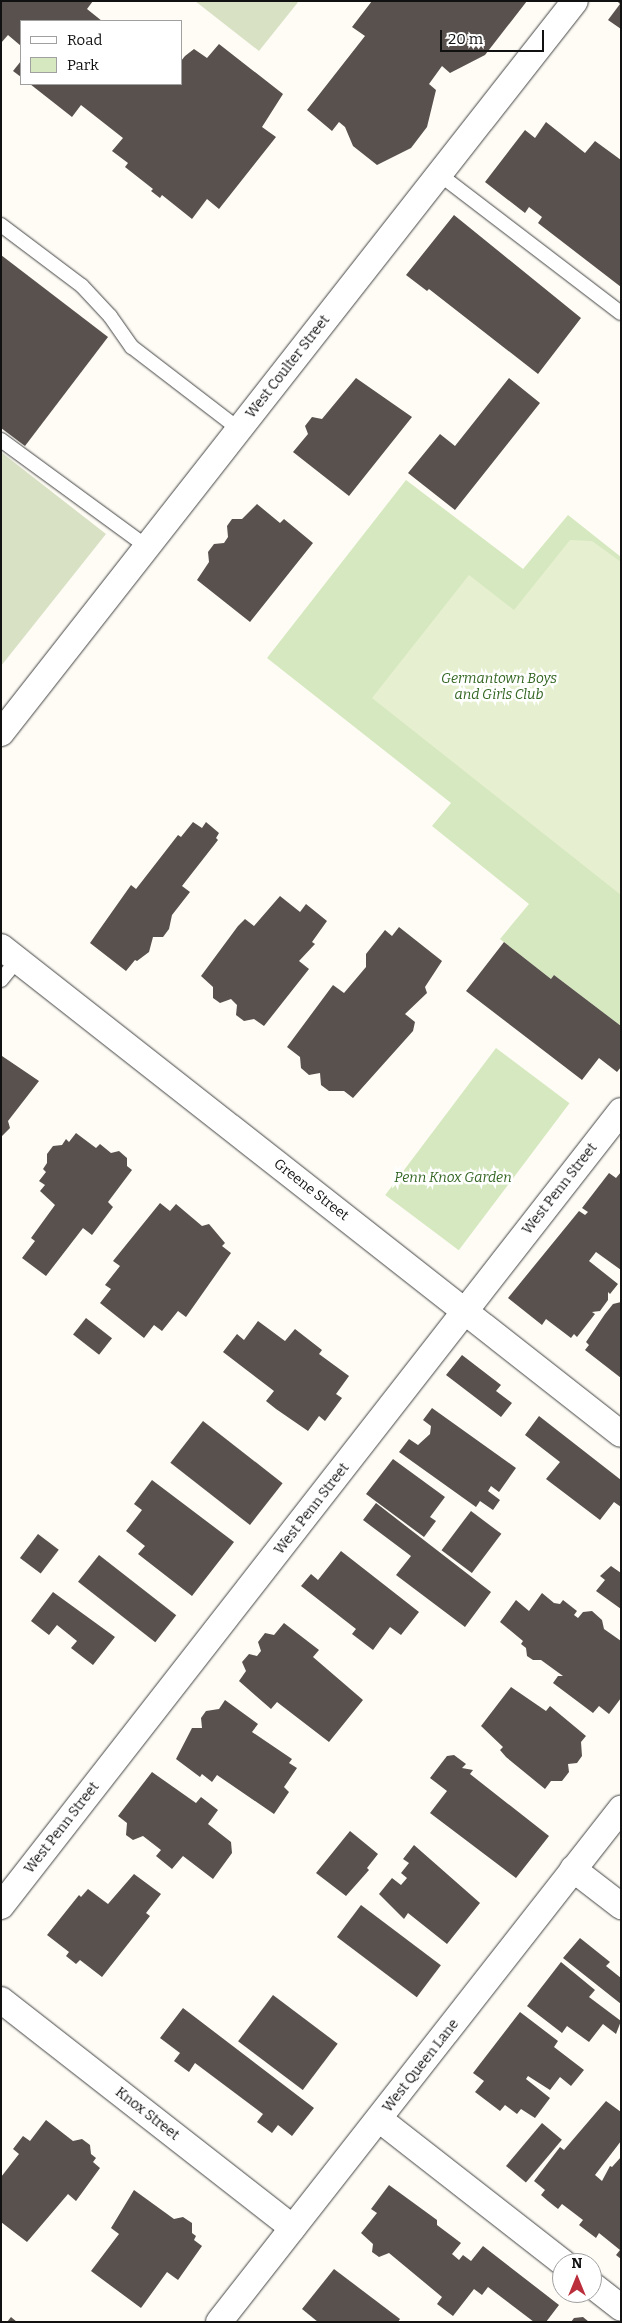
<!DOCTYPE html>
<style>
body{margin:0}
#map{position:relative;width:622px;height:2323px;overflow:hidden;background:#fefcf5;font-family:Bitter,serif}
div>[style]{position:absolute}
.green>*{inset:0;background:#d6e8bf;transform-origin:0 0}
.cemetery>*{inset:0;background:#d9e1c5}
.pitch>*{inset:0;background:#e6f0d0}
.building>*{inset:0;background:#59514d;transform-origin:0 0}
.roads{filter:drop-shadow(0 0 1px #444) drop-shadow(0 0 1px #444)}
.service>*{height:14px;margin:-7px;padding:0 7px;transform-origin:7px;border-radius:7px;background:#fff}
.minor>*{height:26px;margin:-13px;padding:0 13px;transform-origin:13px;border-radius:13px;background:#fff}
span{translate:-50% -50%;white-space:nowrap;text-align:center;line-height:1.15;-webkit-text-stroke:5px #fff;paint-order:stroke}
.street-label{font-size:14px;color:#111}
.park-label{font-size:14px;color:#346623;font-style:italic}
.frame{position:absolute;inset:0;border:2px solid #111;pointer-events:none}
.legend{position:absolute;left:20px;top:20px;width:162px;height:65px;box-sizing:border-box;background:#fff;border:1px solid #a0a0a0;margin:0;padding:6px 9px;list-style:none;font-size:15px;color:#111}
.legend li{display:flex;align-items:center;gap:10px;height:25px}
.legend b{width:25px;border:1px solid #a0a0a0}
.north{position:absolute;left:552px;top:2253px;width:50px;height:50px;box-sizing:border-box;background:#fff;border:1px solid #a0a0a0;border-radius:50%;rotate:0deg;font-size:14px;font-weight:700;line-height:20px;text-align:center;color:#111}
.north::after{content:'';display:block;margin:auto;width:18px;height:22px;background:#bb2e3b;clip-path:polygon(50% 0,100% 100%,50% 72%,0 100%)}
.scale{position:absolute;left:440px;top:30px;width:104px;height:22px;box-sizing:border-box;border:2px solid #111;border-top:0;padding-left:6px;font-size:15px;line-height:18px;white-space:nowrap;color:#111;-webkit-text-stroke:4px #fff;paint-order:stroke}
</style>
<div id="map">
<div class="green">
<div style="clip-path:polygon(406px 480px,523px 569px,568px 515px,621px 557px,621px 1026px,554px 975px,551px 979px,500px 939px,529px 904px,432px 826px,451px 803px,267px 658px)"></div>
<div style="left:496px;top:1048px;width:92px;height:184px;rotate:37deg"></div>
</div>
<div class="cemetery">
<div style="clip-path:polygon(195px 1px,299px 1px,259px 51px)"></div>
<div style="clip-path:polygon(1px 452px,106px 534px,1px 666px)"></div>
</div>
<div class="pitch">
<div style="clip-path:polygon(570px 540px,592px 541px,621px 562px,621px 895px,372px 698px,469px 575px,514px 610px)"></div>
</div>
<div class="building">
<div style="clip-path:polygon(1px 1px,93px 1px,87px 9px,102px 21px,21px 21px,21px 46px,8px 35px,1px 43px)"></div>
<div style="clip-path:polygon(372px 1px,527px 1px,485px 55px,450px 73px,442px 66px,429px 84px,436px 90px,427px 127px,411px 148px,377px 165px,353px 146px,345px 127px,339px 122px,332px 131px,307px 110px,365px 36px,352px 27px)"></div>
<div style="clip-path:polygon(617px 1px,621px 1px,621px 29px,608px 20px,620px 4px)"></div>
<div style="clip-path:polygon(219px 44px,283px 94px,262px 127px,276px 137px,219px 209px,207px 199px,192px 219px,162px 195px,160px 198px,151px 191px,153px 189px,125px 167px,128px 163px,112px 151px,123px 138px,81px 105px,72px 117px,30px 84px,181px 84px,181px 61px,185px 56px,194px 49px,207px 58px)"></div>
<div style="clip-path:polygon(21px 61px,21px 77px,13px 71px)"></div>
<div style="clip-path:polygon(546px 122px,585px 153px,595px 141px,621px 160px,621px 287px,538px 223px,542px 217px,529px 207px,525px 213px,485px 182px,525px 130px,535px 138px)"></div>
<div style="clip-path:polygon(454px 215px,581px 318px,538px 374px,429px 289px,427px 291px,406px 275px)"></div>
<div style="clip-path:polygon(1px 255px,108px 337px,25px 446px,1px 428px)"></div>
<div style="clip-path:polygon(356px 378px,412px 417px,349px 496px,293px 452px,308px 434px,305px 426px,312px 417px,322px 419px)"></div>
<div style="clip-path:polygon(509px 378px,540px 403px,455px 510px,408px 473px,440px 434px,455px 446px)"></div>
<div style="clip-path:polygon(257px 504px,280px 523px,284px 519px,313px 543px,250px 622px,197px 580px,209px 562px,208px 552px,214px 544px,224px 543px,228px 537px,227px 526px,232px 519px,242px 519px)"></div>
<div style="clip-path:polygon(193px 822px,202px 828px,206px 822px,219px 833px,216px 838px,218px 840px,182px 886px,190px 892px,172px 915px,169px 929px,163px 937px,153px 937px,149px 952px,137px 961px,135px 960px,126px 971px,90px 943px,131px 885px,136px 889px,178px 835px,181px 837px)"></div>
<div style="clip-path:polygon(280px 896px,300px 912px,306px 904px,327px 921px,312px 942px,315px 944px,299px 961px,309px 969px,264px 1026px,254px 1019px,244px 1021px,236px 1015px,237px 1005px,231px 999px,220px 1003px,213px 998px,213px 987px,201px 976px,238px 926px,245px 919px,254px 926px)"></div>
<div style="clip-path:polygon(399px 927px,442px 961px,425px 987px,427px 993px,405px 1014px,415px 1022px,413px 1031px,353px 1098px,344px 1091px,329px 1091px,321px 1085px,320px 1073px,309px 1075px,301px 1068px,300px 1057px,287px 1047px,333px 985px,344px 993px,366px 967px,366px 954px,385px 930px,392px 936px)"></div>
<div style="clip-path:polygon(504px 942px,551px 979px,554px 975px,621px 1026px,621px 1067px,617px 1072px,599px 1058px,582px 1080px,466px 991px)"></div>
<div style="clip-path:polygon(2px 1056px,39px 1081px,8px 1121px,10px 1128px,1px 1137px)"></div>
<div style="clip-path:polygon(76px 1133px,96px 1148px,100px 1144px,111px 1153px,119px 1151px,127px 1158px,127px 1166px,132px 1170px,108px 1202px,113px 1207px,92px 1235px,83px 1228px,46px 1276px,22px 1258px,35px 1241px,31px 1238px,55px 1205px,40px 1191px,45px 1185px,39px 1181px,46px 1172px,43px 1169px,47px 1163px,47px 1154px,53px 1146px,62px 1145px,66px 1139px,69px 1142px)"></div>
<div style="clip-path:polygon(621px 1172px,621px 1270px,596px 1252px,589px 1261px,618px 1284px,610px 1294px,608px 1292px,608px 1300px,600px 1311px,592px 1312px,595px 1314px,577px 1337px,574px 1334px,571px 1338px,546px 1319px,542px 1325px,508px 1298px,579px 1211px,585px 1215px,588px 1212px,582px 1208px,609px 1173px,616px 1178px)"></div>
<div style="clip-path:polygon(160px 1203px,170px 1211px,176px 1204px,202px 1226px,209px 1224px,225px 1243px,222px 1246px,231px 1253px,186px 1317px,178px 1311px,162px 1331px,154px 1325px,144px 1338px,100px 1303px,111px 1289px,105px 1285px,120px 1266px,113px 1261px)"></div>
<div style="clip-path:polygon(621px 1302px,621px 1378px,585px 1350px,589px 1345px,586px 1342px,605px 1314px,613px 1304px)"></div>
<div style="left:86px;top:1318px;width:33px;height:21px;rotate:38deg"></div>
<div style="clip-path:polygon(258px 1321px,285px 1341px,295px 1329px,322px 1350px,319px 1354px,349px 1376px,336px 1394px,342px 1398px,325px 1421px,319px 1416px,308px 1431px,276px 1409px,266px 1401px,274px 1391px,223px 1352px,237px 1334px,244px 1340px)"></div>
<div style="clip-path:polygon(462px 1355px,501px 1385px,496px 1391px,512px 1403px,501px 1417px,446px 1375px)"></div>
<div style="clip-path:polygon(432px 1408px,516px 1468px,499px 1492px,491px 1486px,488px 1491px,500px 1500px,493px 1510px,480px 1501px,476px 1507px,399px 1452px,409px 1439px,418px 1445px,430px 1434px,431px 1426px,423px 1420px)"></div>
<div style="clip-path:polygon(539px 1416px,621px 1480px,621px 1507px,614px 1502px,600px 1520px,546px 1479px,560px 1462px,525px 1435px)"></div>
<div style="left:203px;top:1421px;width:101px;height:53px;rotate:38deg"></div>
<div style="clip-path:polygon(393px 1459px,445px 1497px,430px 1517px,436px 1521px,424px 1537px,366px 1494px)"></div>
<div style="clip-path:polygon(152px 1480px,234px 1542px,192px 1596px,138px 1554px,145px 1546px,126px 1531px,142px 1510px,134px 1504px)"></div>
<div style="clip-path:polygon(376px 1503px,491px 1592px,465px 1627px,396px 1575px,411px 1556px,363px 1520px)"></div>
<div style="left:471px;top:1511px;width:38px;height:49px;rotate:37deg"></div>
<div style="left:38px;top:1534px;width:26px;height:30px;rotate:37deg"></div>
<div style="clip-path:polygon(341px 1551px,419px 1612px,401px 1635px,390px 1627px,373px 1650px,352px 1634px,356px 1629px,301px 1586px,311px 1574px,318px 1580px)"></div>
<div style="left:99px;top:1555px;width:98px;height:34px;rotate:38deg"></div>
<div style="clip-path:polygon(611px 1566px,621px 1573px,621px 1609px,596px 1591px,605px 1580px,600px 1576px)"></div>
<div style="clip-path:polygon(53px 1592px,115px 1637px,93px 1665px,71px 1648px,77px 1641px,57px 1625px,49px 1635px,31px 1621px)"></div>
<div style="clip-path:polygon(542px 1593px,554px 1603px,560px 1604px,563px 1600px,577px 1611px,574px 1615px,578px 1618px,583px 1612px,592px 1611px,602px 1620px,604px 1629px,621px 1641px,621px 1698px,609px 1714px,599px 1706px,593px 1713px,553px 1683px,558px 1676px,563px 1676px,541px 1660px,533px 1660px,527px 1656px,526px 1648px,521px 1644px,523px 1641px,500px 1622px,516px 1600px,529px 1611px)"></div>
<div style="clip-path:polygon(284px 1623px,319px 1650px,313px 1657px,363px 1700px,329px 1742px,277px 1702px,271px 1709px,239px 1681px,246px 1671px,242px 1662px,249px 1654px,257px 1656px,261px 1651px,258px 1642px,265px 1633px,274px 1635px)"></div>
<div style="clip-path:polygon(511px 1687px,546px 1711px,550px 1706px,586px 1736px,581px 1742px,582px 1756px,577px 1763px,568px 1764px,569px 1772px,562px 1781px,551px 1781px,545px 1789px,506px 1757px,500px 1750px,503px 1747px,481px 1726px)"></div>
<div style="clip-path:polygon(225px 1700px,258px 1724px,252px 1732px,292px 1759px,289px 1763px,297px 1768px,284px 1787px,289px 1792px,274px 1814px,217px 1775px,212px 1782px,202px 1774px,200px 1777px,176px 1759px,192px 1728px,202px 1728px,201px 1718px,206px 1711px,219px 1709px)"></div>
<div style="clip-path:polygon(454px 1755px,466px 1764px,462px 1768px,473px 1770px,470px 1774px,549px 1836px,516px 1878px,430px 1813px,447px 1791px,430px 1778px,447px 1756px)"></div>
<div style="clip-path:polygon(152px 1772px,196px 1803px,201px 1797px,218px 1810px,208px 1824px,231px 1842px,232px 1853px,213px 1879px,183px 1856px,172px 1869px,156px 1856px,161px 1850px,143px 1836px,133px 1840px,126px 1835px,127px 1823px,118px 1816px)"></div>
<div style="clip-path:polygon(350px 1831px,378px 1854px,367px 1868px,369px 1870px,346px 1896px,316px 1873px)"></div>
<div style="clip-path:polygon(414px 1845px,480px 1903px,447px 1944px,408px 1913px,404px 1919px,379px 1894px,392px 1878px,401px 1885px,407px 1878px,401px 1873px,409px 1863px,403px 1859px)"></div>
<div style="clip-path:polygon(134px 1874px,161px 1894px,146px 1913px,150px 1916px,102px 1977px,80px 1960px,76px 1964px,66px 1956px,69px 1952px,47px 1935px,79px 1895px,81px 1897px,88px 1889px,108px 1904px)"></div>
<div style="left:361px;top:1905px;width:100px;height:40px;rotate:37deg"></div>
<div style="clip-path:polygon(580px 1938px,610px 1962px,606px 1966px,621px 1978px,621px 2004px,563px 1958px)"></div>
<div style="clip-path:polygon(561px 1962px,595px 1990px,589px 1997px,621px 2021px,616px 2034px,603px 2024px,589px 2042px,567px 2026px,562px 2033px,527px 2006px)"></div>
<div style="left:273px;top:1995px;width:81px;height:58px;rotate:37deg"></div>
<div style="clip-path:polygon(183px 2008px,314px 2108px,292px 2136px,278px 2125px,272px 2133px,257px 2122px,263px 2114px,195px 2063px,189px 2072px,174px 2061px,180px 2053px,160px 2038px)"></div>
<div style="clip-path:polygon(520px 2012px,558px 2041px,554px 2047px,584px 2070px,571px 2086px,560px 2077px,550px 2090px,528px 2076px,526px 2079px,550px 2098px,535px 2118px,521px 2109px,517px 2114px,505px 2105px,500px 2111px,475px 2092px,484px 2081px,473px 2073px)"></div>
<div style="clip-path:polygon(606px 2101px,621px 2112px,621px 2141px,595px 2175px,602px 2181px,610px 2166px,612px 2167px,621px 2157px,621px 2259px,616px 2255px,620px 2250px,599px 2233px,596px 2238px,579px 2225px,583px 2220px,562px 2204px,558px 2209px,548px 2201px,541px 2195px,545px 2190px,534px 2181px,560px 2147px,564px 2150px)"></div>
<div style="clip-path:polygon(46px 2120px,73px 2141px,82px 2139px,90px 2145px,91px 2154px,96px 2158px,93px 2162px,100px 2168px,76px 2201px,68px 2194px,27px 2242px,1px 2222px,1px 2177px,19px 2154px,13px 2149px,23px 2136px,30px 2141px)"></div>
<div style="left:542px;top:2123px;width:26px;height:56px;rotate:40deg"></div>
<div style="clip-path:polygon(389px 2185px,437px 2220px,437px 2225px,461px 2243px,452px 2254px,459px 2260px,463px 2255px,471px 2261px,483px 2246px,559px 2305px,546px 2322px,534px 2322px,488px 2287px,482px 2295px,474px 2289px,453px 2316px,437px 2304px,442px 2297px,389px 2253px,379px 2257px,372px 2252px,373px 2244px,361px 2233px,377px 2213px,371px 2209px)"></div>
<div style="clip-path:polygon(134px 2190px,174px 2219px,183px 2217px,192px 2223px,192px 2233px,196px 2236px,194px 2240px,202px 2246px,178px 2280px,167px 2272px,141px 2308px,91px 2271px,119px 2234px,111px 2228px)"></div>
<div style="clip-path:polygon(334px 2269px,400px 2319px,398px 2322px,318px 2322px,302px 2309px)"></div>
<div style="clip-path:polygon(11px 2317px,17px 2322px,7px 2322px)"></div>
<div style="clip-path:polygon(583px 2317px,589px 2322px,571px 2322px,574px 2318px)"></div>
</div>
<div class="roads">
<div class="service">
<div style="left:439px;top:174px;width:229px;rotate:37.4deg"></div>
<div style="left:1px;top:225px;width:101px;rotate:37deg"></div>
<div style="left:82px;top:286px;width:41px;rotate:47deg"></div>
<div style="left:110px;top:316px;width:38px;rotate:55deg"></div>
<div style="left:132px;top:347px;width:135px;rotate:37.5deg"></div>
<div style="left:1px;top:440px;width:181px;rotate:36.2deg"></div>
<div style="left:1px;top:980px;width:26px;rotate:-51deg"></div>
</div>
<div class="minor">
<div style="left:1px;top:733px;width:930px;rotate:-51.9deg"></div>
<div style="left:1px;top:947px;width:788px;rotate:38.15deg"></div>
<div style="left:573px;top:1869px;width:61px;rotate:37.6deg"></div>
<div style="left:1px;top:1906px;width:1008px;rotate:-52.05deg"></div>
<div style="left:1px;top:2000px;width:370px;rotate:38deg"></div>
<div style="left:379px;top:2119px;width:234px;rotate:38deg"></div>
<div style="left:592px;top:2285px;width:37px;rotate:38deg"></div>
<div style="left:219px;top:2322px;width:652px;rotate:-51.92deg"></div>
</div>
</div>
<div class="street-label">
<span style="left:288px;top:367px;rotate:-52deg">West Coulter Street</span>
<span style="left:560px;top:1189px;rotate:-52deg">West Penn Street</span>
<span style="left:311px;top:1190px;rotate:38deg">Greene Street</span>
<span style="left:312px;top:1509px;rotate:-52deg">West Penn Street</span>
<span style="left:62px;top:1828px;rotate:-52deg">West Penn Street</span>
<span style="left:421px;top:2066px;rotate:-52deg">West Queen Lane</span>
<span style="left:147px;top:2114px;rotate:38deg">Knox Street</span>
</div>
<div class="park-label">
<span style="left:499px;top:687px">Germantown Boys<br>and Girls Club</span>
<span style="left:453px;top:1178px">Penn Knox Garden</span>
</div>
<div class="frame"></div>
<ul class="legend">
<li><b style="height:6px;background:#fff"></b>Road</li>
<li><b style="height:14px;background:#d6e8bf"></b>Park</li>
</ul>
<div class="north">N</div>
<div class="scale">20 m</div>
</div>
